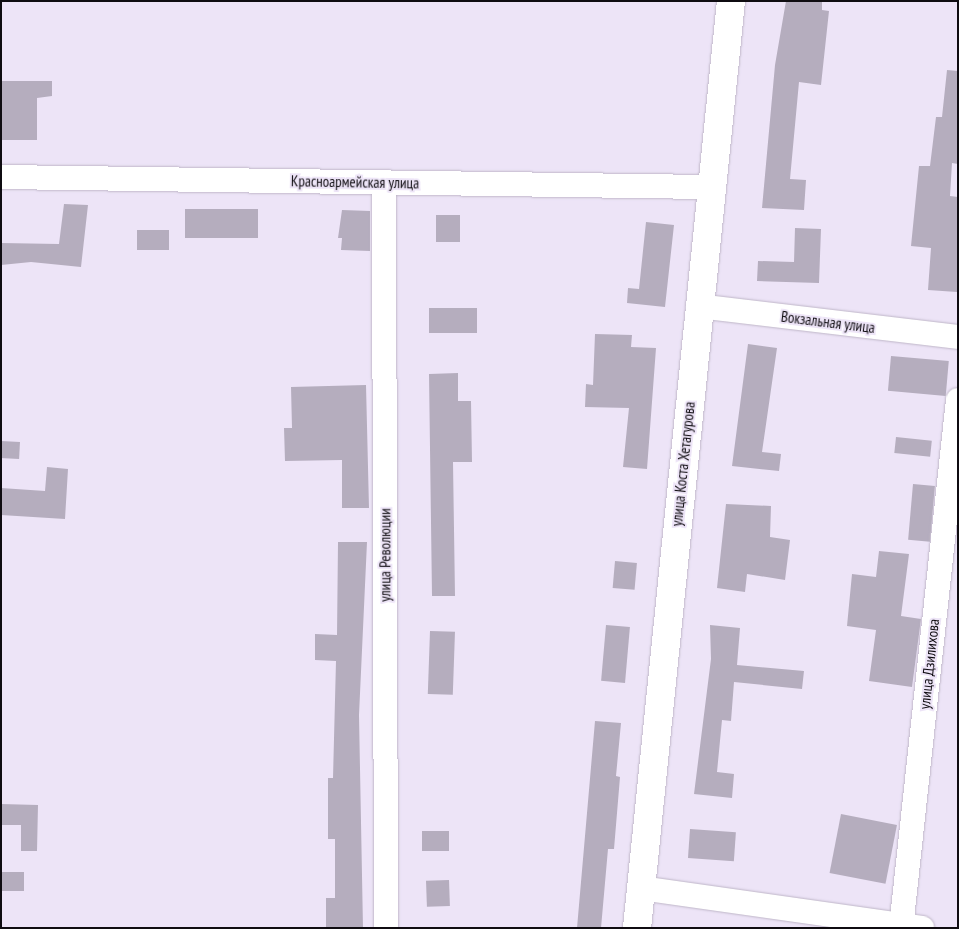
<!DOCTYPE html>
<meta charset="utf-8">
<style>
body{margin:0}
#map{position:relative;width:959px;height:929px;overflow:hidden;background:#ede4f7;font-family:"PT Sans Narrow",sans-serif}
div>[style]{position:absolute}
.building>*{inset:0;background:#b5adbe;transform-origin:0 0}
.roads{filter:drop-shadow(0 0 1px #bfb6c8) drop-shadow(0 0 1px #bfb6c8)}
.street>*{height:24px;margin:-12px;padding:0 12px;transform-origin:12px;border-radius:12px;background:#fff}
.secondary>*{height:28px;margin:-14px;padding:0 14px;transform-origin:14px;border-radius:14px;background:#fff}
span{translate:-50% -50%;white-space:nowrap;text-align:center;line-height:1.15;-webkit-text-stroke:4px #ede4f7;paint-order:stroke}
.street-label{font-size:15px;color:#0f0c11}
.frame{position:absolute;inset:0;border:2px solid #0f0c11;pointer-events:none}
</style>
<div id="map">
<div class="building">
<div style="clip-path:polygon(786px 1px,822px 1px,822px 10px,829px 11px,821px 85px,799px 82px,790px 179px,806px 180px,804px 210px,762px 208px,775px 65px)"></div>
<div style="clip-path:polygon(947px 70px,958px 71px,958px 164px,952px 163px,950px 196px,958px 197px,957px 292px,928px 290px,931px 248px,911px 246px,919px 166px,930px 166px,936px 117px,942px 117px)"></div>
<div style="clip-path:polygon(1px 81px,52px 81px,52px 96px,37px 98px,37px 140px,1px 140px)"></div>
<div style="clip-path:polygon(64px 204px,88px 205px,81px 267px,31px 262px,1px 265px,1px 243px,59px 244px)"></div>
<div style="left:185px;top:209px;width:73px;height:29px"></div>
<div style="clip-path:polygon(342px 210px,370px 211px,370px 251px,341px 250px,342px 238px,338px 238px)"></div>
<div style="left:460px;top:215px;width:27px;height:24px;rotate:90deg"></div>
<div style="clip-path:polygon(646px 222px,674px 225px,665px 307px,627px 303px,628px 288px,639px 289px)"></div>
<div style="clip-path:polygon(795px 228px,821px 229px,819px 283px,757px 281px,758px 261px,794px 262px)"></div>
<div style="left:137px;top:230px;width:32px;height:20px"></div>
<div style="left:429px;top:308px;width:48px;height:25px"></div>
<div style="clip-path:polygon(595px 334px,632px 335px,631px 347px,656px 348px,647px 469px,623px 467px,629px 408px,585px 407px,586px 384px,593px 385px)"></div>
<div style="clip-path:polygon(748px 344px,777px 348px,762px 452px,781px 454px,779px 471px,732px 466px)"></div>
<div style="left:891px;top:356px;width:58px;height:35px;rotate:5deg"></div>
<div style="clip-path:polygon(458px 373px,458px 401px,471px 401px,472px 462px,453px 462px,455px 596px,432px 596px,429px 374px)"></div>
<div style="clip-path:polygon(366px 385px,369px 508px,342px 508px,342px 460px,285px 461px,284px 428px,292px 428px,291px 387px)"></div>
<div style="left:896px;top:437px;width:36px;height:16px;rotate:6deg"></div>
<div style="left:1px;top:441px;width:19px;height:17px;rotate:3deg"></div>
<div style="clip-path:polygon(47px 467px,68px 469px,65px 519px,1px 515px,1px 488px,45px 491px)"></div>
<div style="left:913px;top:484px;width:22px;height:56px;rotate:5deg"></div>
<div style="clip-path:polygon(726px 504px,771px 506px,770px 537px,790px 540px,785px 580px,747px 574px,745px 592px,717px 588px)"></div>
<div style="clip-path:polygon(338px 542px,367px 542px,359px 715px,363px 928px,326px 928px,326px 898px,335px 898px,335px 839px,328px 839px,328px 778px,333px 778px,336px 661px,315px 660px,315px 634px,337px 635px)"></div>
<div style="clip-path:polygon(879px 551px,909px 554px,901px 616px,921px 619px,912px 687px,869px 681px,876px 630px,847px 626px,852px 574px,876px 577px)"></div>
<div style="left:615px;top:561px;width:22px;height:27px;rotate:5deg"></div>
<div style="left:606px;top:625px;width:24px;height:56px;rotate:5deg"></div>
<div style="clip-path:polygon(710px 625px,740px 628px,737px 665px,804px 671px,802px 689px,734px 682px,731px 721px,722px 720px,717px 772px,734px 774px,732px 798px,694px 794px,711px 659px)"></div>
<div style="left:430px;top:631px;width:25px;height:63px;rotate:2deg"></div>
<div style="clip-path:polygon(595px 721px,621px 723px,616px 776px,620px 777px,614px 849px,608px 849px,601px 928px,577px 928px)"></div>
<div style="clip-path:polygon(1px 804px,38px 805px,37px 851px,21px 851px,21px 825px,1px 825px)"></div>
<div style="left:841px;top:814px;width:57px;height:60px;rotate:11deg"></div>
<div style="left:690px;top:829px;width:46px;height:29px;rotate:4deg"></div>
<div style="left:422px;top:831px;width:27px;height:20px"></div>
<div style="left:24px;top:872px;width:19px;height:23px;rotate:90deg"></div>
<div style="left:449px;top:880px;width:26px;height:23px;rotate:88deg"></div>
</div>
<div class="roads">
<div class="street">
<div style="left:1px;top:177px;width:709px;rotate:0.81deg"></div>
<div style="left:384px;top:182px;width:746px;rotate:89.85deg"></div>
<div style="left:698px;top:306px;width:262px;rotate:6.8deg"></div>
<div style="left:641px;top:888px;width:284px;rotate:8.1deg"></div>
<div style="left:901px;top:928px;width:531px;rotate:-83.84deg"></div>
</div>
<div class="secondary">
<div style="left:637px;top:928px;width:932px;rotate:-84.21deg"></div>
</div>
</div>
<div class="street-label">
<span style="left:355px;top:182px;rotate:1deg">Красноармейская улица</span>
<span style="left:828px;top:322px;rotate:7deg">Вокзальная улица</span>
<span style="left:683px;top:464px;rotate:-84deg">улица Коста Хетагурова</span>
<span style="left:385px;top:555px;rotate:-90deg">улица Революции</span>
<span style="left:929px;top:664px;rotate:-84deg">улица Дзилихова</span>
</div>
<div class="frame"></div>
</div>
